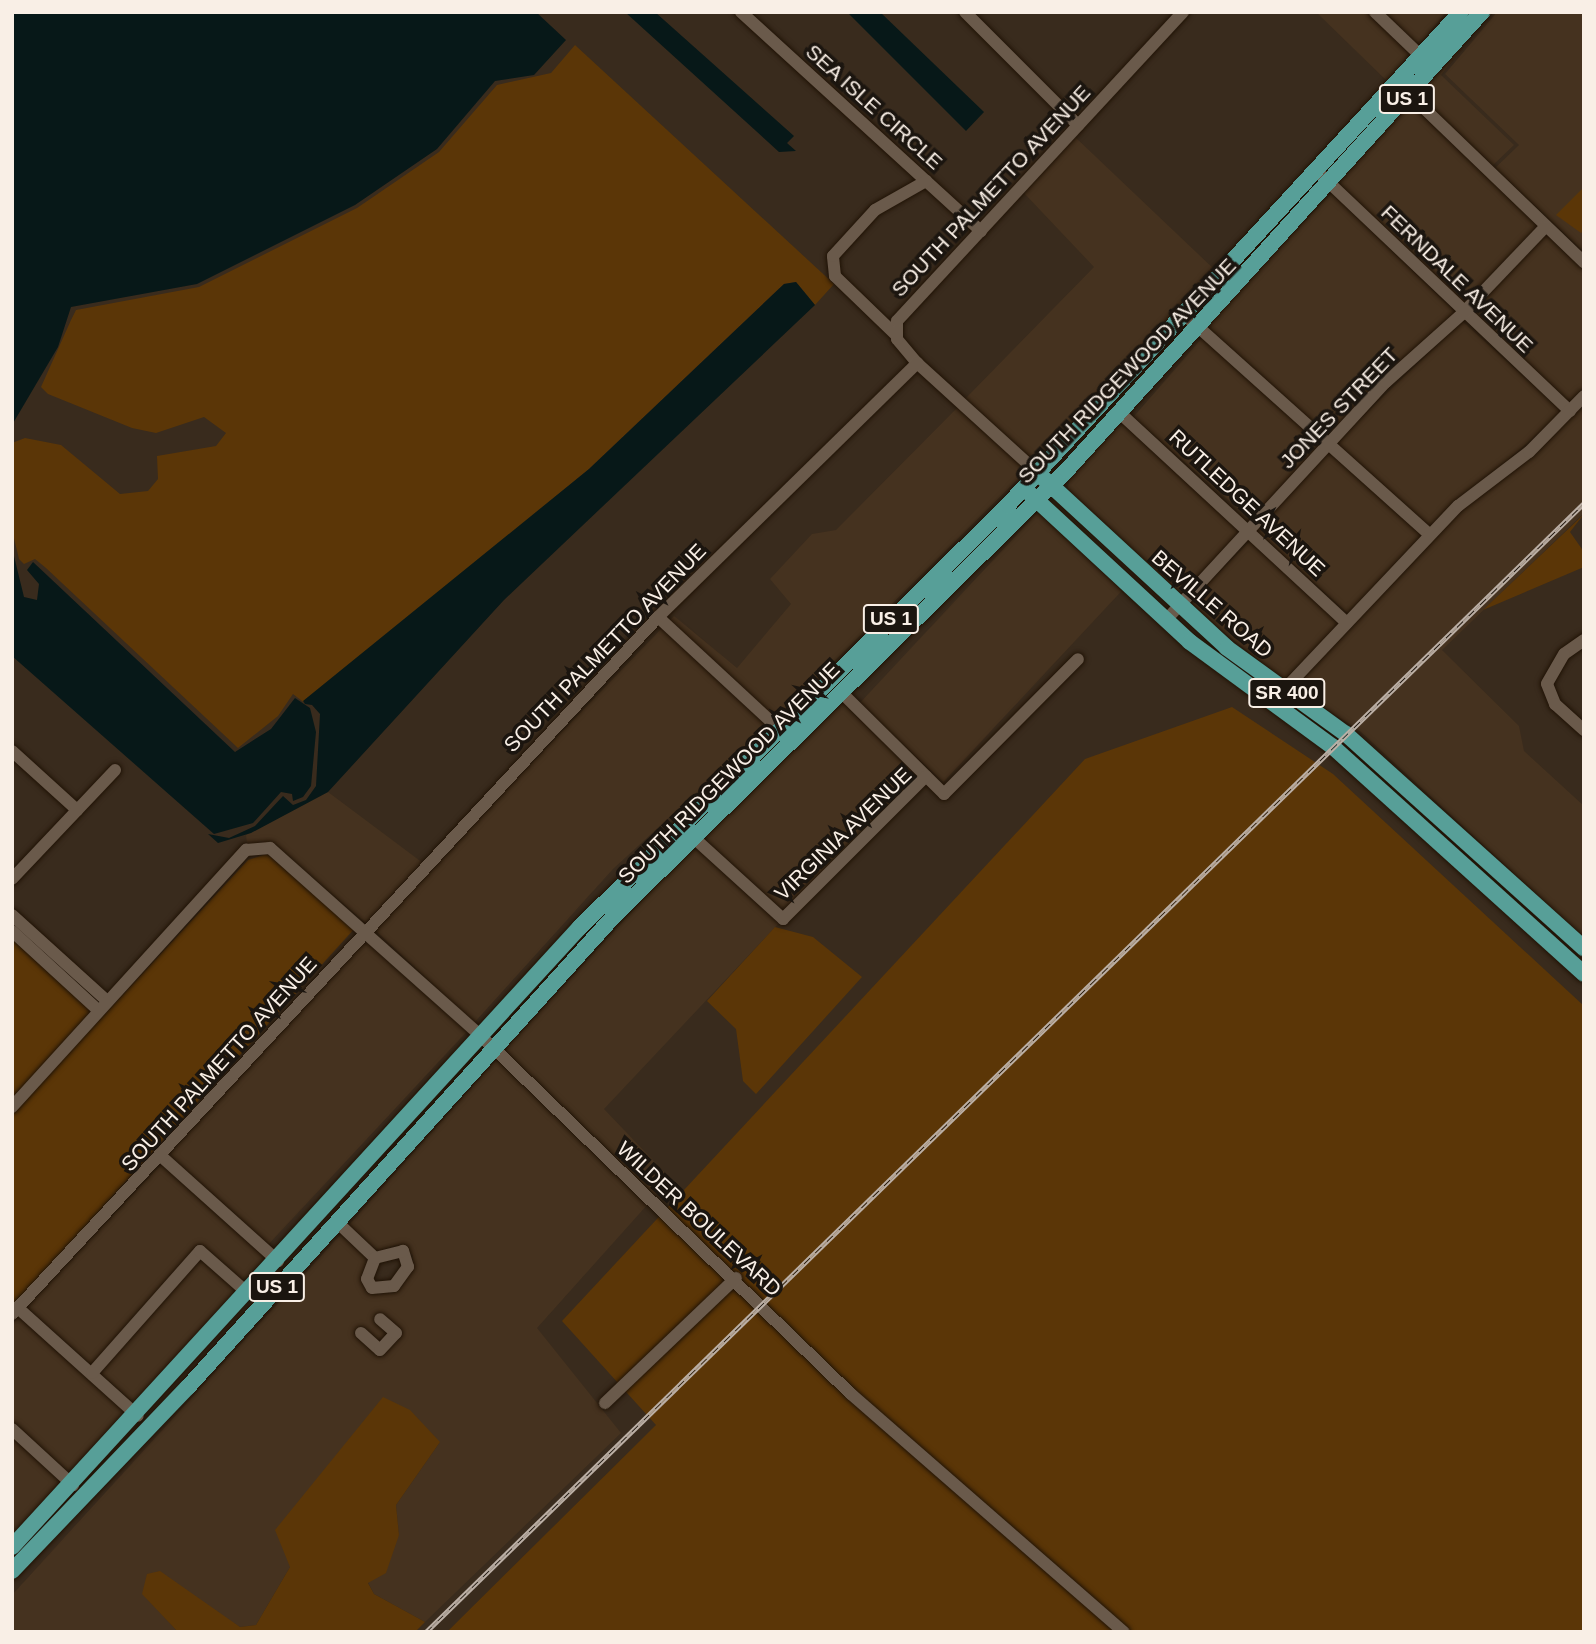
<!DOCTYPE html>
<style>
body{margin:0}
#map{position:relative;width:1596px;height:1644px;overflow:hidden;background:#392b1d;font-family:Arial,sans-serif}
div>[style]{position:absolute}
.built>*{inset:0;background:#45321f;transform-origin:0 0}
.green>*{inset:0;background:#5b3607}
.water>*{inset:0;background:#071818}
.roads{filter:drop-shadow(0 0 2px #201306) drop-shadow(0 0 2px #201306)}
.minor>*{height:12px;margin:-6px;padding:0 6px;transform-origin:6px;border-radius:6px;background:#6a5a4b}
.major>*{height:16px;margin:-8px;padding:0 8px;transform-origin:8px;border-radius:8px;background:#579f98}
.rail>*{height:5px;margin-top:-2.5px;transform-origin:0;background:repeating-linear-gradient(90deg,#1b150f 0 8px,#bbafa5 0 16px);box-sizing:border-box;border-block:2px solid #bbafa5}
span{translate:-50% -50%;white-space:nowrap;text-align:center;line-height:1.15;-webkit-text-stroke:7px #1b150f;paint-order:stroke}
.shield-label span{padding:2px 5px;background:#1b150f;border:2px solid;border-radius:5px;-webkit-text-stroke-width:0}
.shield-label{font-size:19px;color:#f9efe6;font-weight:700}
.street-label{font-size:21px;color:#f9efe6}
.frame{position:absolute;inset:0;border:14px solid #f9efe6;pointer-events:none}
</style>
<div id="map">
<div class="built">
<div style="clip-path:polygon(1316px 12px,1368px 12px,1411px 54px,1388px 82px)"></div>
<div style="clip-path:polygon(1382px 12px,1446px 12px,1418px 46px)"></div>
<div style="clip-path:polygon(1497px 12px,1584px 12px,1584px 252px,1495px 168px,1519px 145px,1445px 74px)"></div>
<div style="clip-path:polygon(1482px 22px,1441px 75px,1514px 145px,1491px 167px,1418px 96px)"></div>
<div style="left:1411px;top:103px;width:177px;height:109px;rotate:44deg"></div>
<div style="clip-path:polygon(1074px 136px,1216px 271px,1034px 463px,964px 400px,1094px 267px,1023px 192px)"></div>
<div style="left:1332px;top:193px;width:173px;height:186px;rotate:44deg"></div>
<div style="clip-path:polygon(1545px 233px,1584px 268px,1584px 389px,1570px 404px,1469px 314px)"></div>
<div style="clip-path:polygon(1462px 321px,1563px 412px,1429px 528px,1335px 443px)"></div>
<div style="left:1202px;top:338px;width:160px;height:105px;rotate:41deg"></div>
<div style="clip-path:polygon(1584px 402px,1584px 513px,1442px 650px,1519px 726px,1524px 751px,1584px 806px,1584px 938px,1361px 732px,1293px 687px,1432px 537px)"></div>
<div style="clip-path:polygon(958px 407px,1027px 470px,776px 719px,669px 621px,674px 616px,737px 668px,791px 604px,770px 579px,812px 534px,836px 530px)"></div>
<div style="clip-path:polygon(1122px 421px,1244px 534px,1181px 599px,1067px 490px,1071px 475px)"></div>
<div style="left:1328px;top:450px;width:127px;height:108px;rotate:42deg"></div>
<div style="left:1038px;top:512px;width:115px;height:262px;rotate:43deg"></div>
<div style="clip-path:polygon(1251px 540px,1341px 623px,1285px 681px,1188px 604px)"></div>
<div style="clip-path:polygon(662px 628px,769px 726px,613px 869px,474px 1023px,373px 928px)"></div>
<div style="left:842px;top:700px;width:110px;height:197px;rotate:45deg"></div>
<div style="clip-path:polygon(328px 792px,423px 863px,366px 923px,273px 844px,247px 845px,246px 835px)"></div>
<div style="clip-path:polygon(694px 844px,780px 922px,604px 1109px,671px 1179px,654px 1197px,503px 1052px)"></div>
<div style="left:366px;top:936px;width:139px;height:296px;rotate:43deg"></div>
<div style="clip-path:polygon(evenodd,497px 1059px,648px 1204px,537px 1328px,621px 1433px,425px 1622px,374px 1594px,368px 1582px,399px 1535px,396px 1505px,440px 1442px,290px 1567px,256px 1625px,240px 1627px,209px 1609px,142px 1593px,178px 1632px,12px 1632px,12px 1595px,342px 1233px,369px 1259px,369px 1292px,396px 1290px,413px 1267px,413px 1255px,396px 1245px,376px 1252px,348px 1226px,497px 1059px,381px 1313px,399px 1330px,376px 1353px,354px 1333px,361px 1327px,380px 1344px,389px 1333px,374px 1319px,381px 1313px)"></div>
<div style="clip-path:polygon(162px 1164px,266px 1257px,243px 1283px,203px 1248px,92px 1366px,25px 1307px)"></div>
<div style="left:200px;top:1258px;width:49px;height:153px;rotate:41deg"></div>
<div style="clip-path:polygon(19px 1314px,128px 1413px,69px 1475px,12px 1422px,12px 1326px)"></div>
<div style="clip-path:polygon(12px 1435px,62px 1482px,12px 1536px)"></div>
</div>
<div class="green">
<div style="clip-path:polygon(575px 45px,834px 284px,815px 305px,796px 282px,784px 284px,589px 469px,306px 704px,293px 694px,278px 716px,238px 748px,46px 568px,35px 559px,24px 564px,19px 559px,12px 530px,12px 443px,25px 438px,61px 445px,120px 494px,148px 491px,158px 479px,157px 456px,216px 446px,226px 433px,204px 417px,156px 433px,132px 428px,48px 394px,41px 387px,71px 320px,76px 310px,199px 287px,357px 208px,439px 152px,497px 85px,551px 73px)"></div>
<div style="clip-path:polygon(1584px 187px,1584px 230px,1581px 233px,1556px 215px)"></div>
<div style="clip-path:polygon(1584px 514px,1570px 532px,1584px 552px,1584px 567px,1483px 610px)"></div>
<div style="clip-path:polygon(1232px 707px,1333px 774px,1584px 1006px,1584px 1632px,447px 1632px,656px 1425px,562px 1321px,1085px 759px)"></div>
<div style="clip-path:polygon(267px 854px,356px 927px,12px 1307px,12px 1114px,248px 860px)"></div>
<div style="clip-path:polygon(775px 927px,813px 937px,862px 977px,756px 1094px,743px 1081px,736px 1029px,707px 1001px)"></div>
<div style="clip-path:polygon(12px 937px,91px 1011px,12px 1100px)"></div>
<div style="clip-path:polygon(383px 1397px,410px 1410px,440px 1442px,396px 1505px,399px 1535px,386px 1573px,368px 1583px,374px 1594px,425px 1622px,415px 1632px,178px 1632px,142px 1594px,147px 1574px,160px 1571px,240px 1627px,256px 1625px,290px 1567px,275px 1530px)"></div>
</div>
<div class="water">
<div style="clip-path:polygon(12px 12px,536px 12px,566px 40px,534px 75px,495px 81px,437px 149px,355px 205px,197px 284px,71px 307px,58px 347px,12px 425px)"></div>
<div style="clip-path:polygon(625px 12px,655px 12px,794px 136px,787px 143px,796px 151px,779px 152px)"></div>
<div style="clip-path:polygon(847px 12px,880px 12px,984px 112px,966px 131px)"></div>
<div style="clip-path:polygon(796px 282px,815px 305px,504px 600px,328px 792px,251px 833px,218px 843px,208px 834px,229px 838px,255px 826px,283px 796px,293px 805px,306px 800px,316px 786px,320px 714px,312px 705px,305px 704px,303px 701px,589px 469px,784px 284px)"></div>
<div style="clip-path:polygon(12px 548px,24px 597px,37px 600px,39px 584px,27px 570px,33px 562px,235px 752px,271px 729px,295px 698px,310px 708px,316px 732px,311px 786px,303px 797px,293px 801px,292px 794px,281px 792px,253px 823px,214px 834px,12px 656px)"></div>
</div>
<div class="roads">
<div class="minor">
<div style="left:741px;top:12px;width:325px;rotate:42.4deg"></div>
<div style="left:965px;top:12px;width:160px;rotate:45deg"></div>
<div style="left:1375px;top:12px;width:65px;rotate:43.8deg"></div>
<div style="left:1404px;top:89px;width:250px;rotate:43.9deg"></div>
<div style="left:1319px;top:173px;width:346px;rotate:43.5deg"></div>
<div style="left:1186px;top:316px;width:326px;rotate:41.9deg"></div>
<div style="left:896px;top:335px;width:85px;rotate:-136deg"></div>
<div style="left:835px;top:276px;width:20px;rotate:-96deg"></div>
<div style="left:833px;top:256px;width:62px;rotate:-47.6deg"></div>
<div style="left:875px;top:210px;width:59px;rotate:-29.6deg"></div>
<div style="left:1120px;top:413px;width:309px;rotate:42.8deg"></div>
<div style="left:1038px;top:473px;width:164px;rotate:-137.7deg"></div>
<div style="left:917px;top:363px;width:31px;rotate:-130deg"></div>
<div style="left:897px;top:339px;width:18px;rotate:-90deg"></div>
<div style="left:897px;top:321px;width:421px;rotate:-47.2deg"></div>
<div style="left:658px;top:617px;width:165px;rotate:42.8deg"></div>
<div style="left:1166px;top:620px;width:324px;rotate:-47.3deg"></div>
<div style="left:1386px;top:382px;width:102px;rotate:-41.8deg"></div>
<div style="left:1462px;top:314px;width:120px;rotate:-46.3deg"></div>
<div style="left:1584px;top:640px;width:24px;rotate:145deg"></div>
<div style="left:1564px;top:654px;width:34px;rotate:120deg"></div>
<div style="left:1547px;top:684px;width:22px;rotate:68deg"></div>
<div style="left:1555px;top:704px;width:39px;rotate:42deg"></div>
<div style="left:841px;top:692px;width:145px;rotate:44.7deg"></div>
<div style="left:944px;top:794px;width:190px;rotate:-45.2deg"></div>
<div style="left:1280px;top:694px;width:259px;rotate:-46.6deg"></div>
<div style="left:1458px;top:506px;width:89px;rotate:-37.3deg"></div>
<div style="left:1529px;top:452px;width:78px;rotate:-45.5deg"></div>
<div style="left:12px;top:751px;width:88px;rotate:42.2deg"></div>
<div style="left:693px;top:837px;width:122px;rotate:42.3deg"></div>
<div style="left:783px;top:919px;width:202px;rotate:-45deg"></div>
<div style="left:12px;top:879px;width:150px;rotate:-46.6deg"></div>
<div style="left:12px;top:915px;width:127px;rotate:42.1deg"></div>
<div style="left:12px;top:931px;width:117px;rotate:42.6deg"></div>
<div style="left:12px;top:1107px;width:348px;rotate:-47.7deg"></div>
<div style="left:246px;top:850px;width:24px;rotate:-5deg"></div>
<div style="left:270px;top:848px;width:283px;rotate:41.7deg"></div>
<div style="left:481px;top:1036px;width:515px;rotate:44.06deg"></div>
<div style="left:851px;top:1394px;width:362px;rotate:41.1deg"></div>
<div style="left:162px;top:1157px;width:156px;rotate:41.9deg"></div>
<div style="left:336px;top:1221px;width:54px;rotate:43.5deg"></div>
<div style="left:375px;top:1258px;width:22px;rotate:111deg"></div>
<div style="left:367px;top:1279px;width:10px;rotate:61deg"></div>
<div style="left:372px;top:1288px;width:22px;rotate:-5deg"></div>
<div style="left:394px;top:1286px;width:24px;rotate:-54deg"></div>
<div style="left:408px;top:1267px;width:17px;rotate:-107deg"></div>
<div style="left:403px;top:1251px;width:29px;rotate:166deg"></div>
<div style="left:18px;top:1308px;width:161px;rotate:42deg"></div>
<div style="left:12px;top:1314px;width:950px;rotate:-47.17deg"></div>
<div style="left:658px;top:617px;width:363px;rotate:-44.4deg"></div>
<div style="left:361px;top:1333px;width:25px;rotate:42deg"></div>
<div style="left:380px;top:1350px;width:23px;rotate:-47deg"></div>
<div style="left:396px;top:1333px;width:21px;rotate:-139deg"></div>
<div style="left:92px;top:1373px;width:163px;rotate:-48.5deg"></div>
<div style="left:200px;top:1251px;width:65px;rotate:41.3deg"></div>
<div style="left:605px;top:1403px;width:181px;rotate:-43.7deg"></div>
<div style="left:12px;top:1429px;width:83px;rotate:42.6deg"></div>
</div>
<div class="major">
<div style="left:1042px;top:477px;width:252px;rotate:42.7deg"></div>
<div style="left:1227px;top:648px;width:147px;rotate:35.9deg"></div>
<div style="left:1346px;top:734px;width:320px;rotate:42deg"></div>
<div style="left:1028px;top:492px;width:221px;rotate:42.8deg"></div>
<div style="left:1190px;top:642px;width:177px;rotate:36.3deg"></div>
<div style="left:1333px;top:747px;width:338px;rotate:42.1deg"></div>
<div style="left:12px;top:1547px;width:841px;rotate:-47.51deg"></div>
<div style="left:580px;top:927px;width:601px;rotate:-44.6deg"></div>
<div style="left:1008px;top:505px;width:670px;rotate:-47.42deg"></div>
<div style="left:12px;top:1571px;width:255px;rotate:-46.3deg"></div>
<div style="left:188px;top:1387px;width:636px;rotate:-47.87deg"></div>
<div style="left:615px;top:915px;width:634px;rotate:-44.55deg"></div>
<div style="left:1067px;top:470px;width:618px;rotate:-47.82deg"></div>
</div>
</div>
<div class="rail">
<div style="left:426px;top:1632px;width:1617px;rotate:-44.27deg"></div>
</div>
<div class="shield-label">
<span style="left:1407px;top:99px">US 1</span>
<span style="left:891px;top:619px">US 1</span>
<span style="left:1287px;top:693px">SR 400</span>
<span style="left:277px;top:1287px">US 1</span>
</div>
<div class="street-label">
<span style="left:874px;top:107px;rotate:42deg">SEA ISLE CIRCLE</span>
<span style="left:991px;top:191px;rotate:-47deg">SOUTH PALMETTO AVENUE</span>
<span style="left:1457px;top:279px;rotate:44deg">FERNDALE AVENUE</span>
<span style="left:1127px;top:371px;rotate:-46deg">SOUTH RIDGEWOOD AVENUE</span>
<span style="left:1339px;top:408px;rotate:-46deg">JONES STREET</span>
<span style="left:1247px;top:503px;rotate:43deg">RUTLEDGE AVENUE</span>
<span style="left:1212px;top:604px;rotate:41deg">BEVILLE ROAD</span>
<span style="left:605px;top:648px;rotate:-46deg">SOUTH PALMETTO AVENUE</span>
<span style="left:729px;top:773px;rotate:-45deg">SOUTH RIDGEWOOD AVENUE</span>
<span style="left:843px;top:834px;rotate:-44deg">VIRGINIA AVENUE</span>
<span style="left:219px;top:1064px;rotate:-48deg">SOUTH PALMETTO AVENUE</span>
<span style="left:699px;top:1219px;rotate:43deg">WILDER BOULEVARD</span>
</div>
<div class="frame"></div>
</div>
